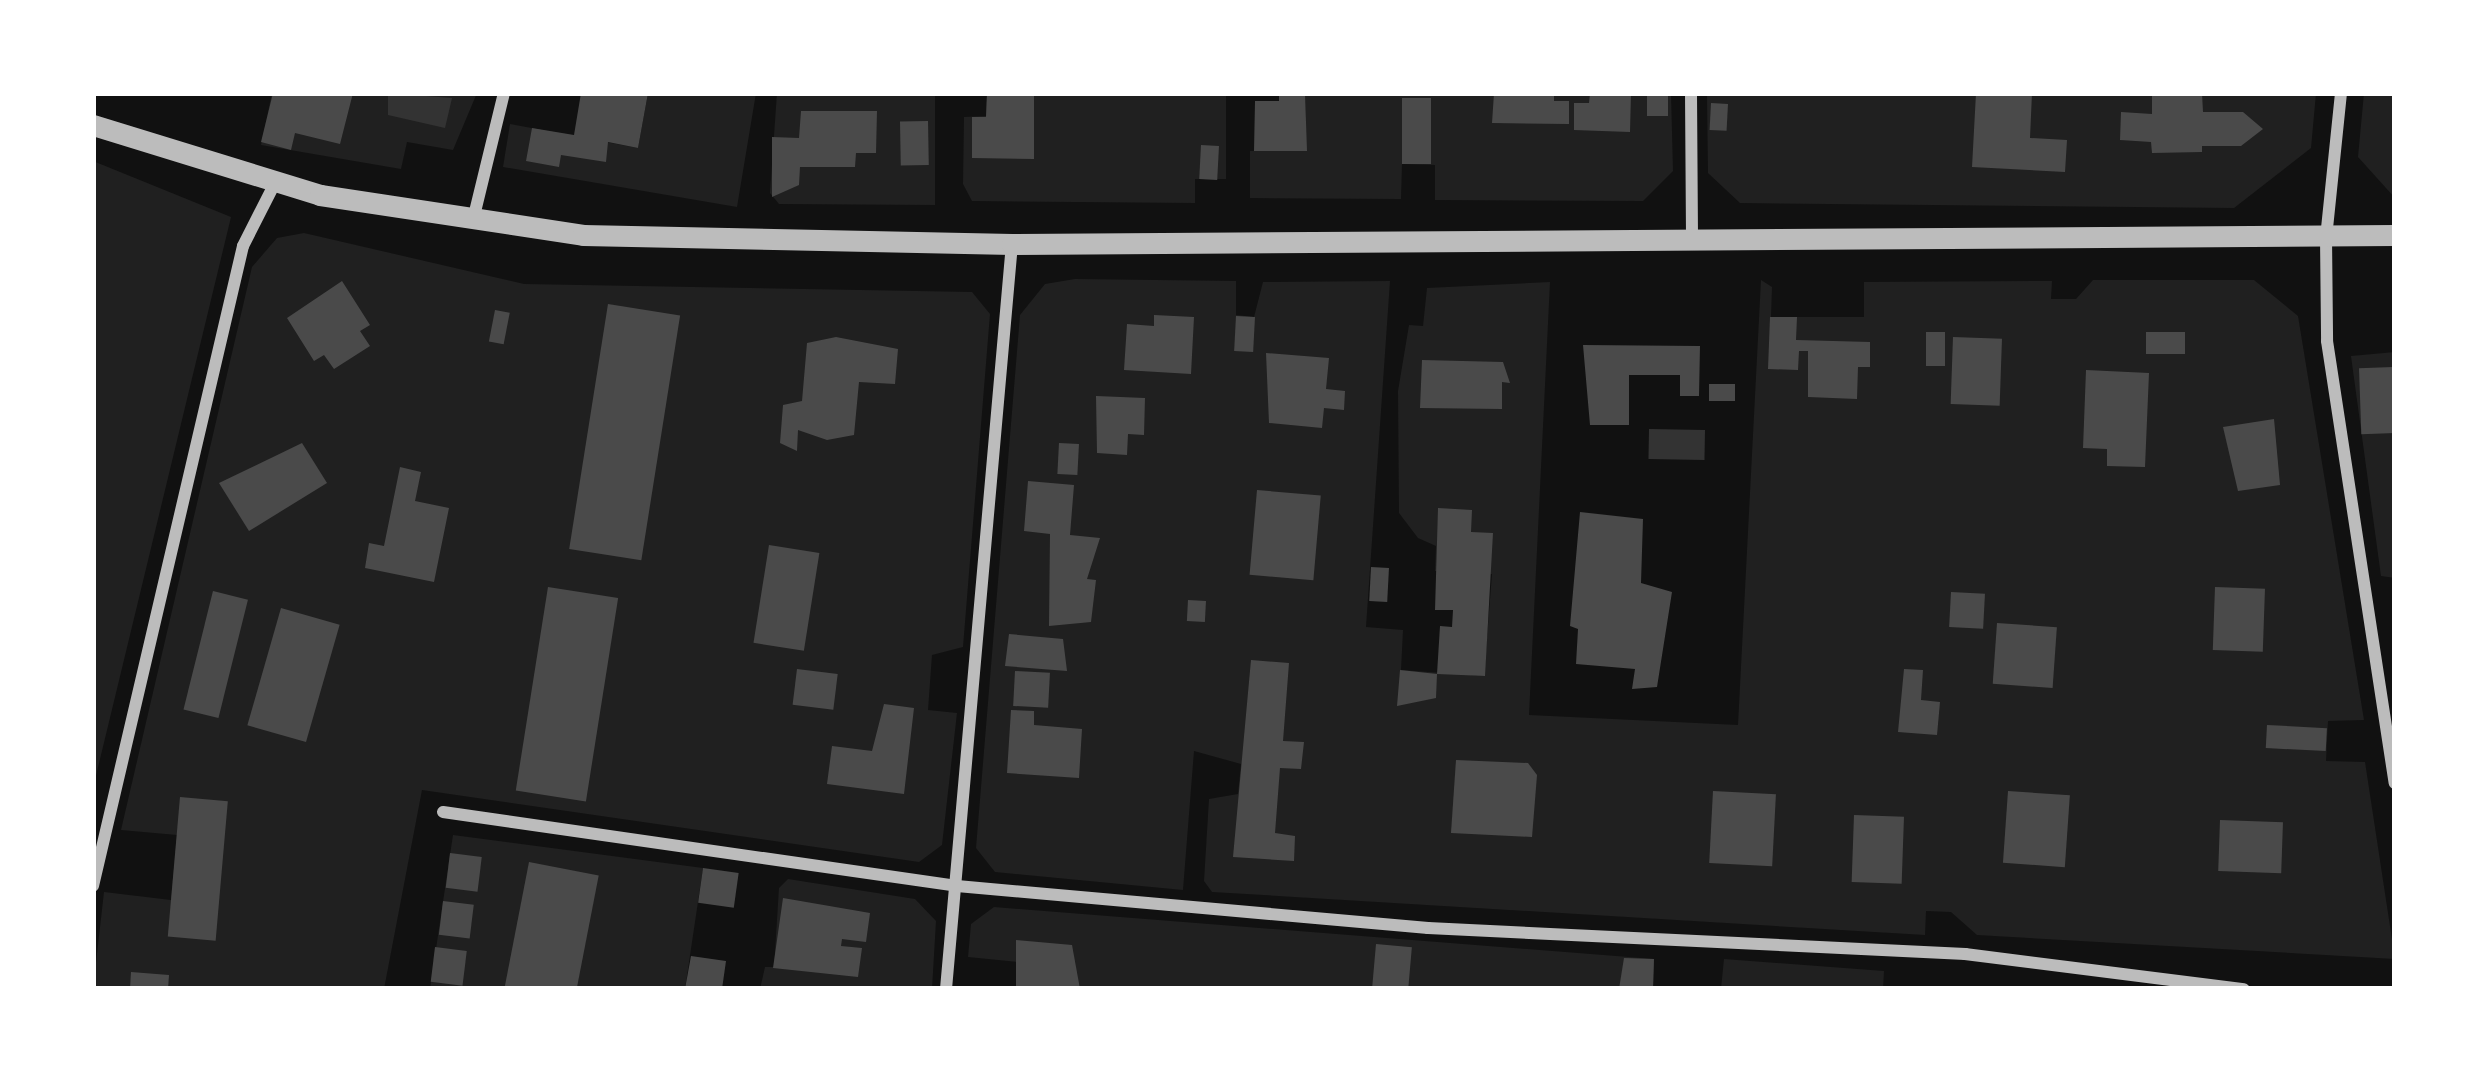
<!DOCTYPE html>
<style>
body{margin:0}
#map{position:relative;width:2488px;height:1082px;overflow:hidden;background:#111;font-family:Rubik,sans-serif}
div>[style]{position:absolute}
.green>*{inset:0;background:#202020}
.water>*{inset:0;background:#333;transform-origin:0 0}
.building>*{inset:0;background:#4a4a4a;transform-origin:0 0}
.minor>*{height:12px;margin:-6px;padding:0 6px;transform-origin:6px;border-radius:6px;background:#bcbcbc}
.tertiary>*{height:21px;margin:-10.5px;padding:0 10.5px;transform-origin:10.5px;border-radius:10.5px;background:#bcbcbc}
span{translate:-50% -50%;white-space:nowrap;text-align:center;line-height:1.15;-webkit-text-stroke:9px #fff;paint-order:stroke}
.frame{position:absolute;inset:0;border:96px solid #fff;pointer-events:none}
</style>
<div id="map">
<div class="green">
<div style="clip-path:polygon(272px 93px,477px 93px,453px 150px,407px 142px,401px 169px,261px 145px)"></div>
<div style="clip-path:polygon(648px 93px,756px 93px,737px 207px,503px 167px,510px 124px,638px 148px)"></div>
<div style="clip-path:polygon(777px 93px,935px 93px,935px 205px,779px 204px,770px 193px)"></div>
<div style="clip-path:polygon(987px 93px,1226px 93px,1226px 179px,1195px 179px,1195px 203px,972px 201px,963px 184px,964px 117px,986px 116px)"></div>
<div style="clip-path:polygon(1671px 93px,1673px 171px,1643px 201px,1435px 200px,1435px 165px,1402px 164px,1401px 199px,1250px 198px,1250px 151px,1306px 151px,1305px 94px)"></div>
<div style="clip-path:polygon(1707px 93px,2316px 93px,2311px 148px,2234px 208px,1740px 203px,1708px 173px)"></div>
<div style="clip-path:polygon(2364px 93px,2395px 93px,2395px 198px,2358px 157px)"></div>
<div style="clip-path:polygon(93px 161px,231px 217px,93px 788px)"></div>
<div style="clip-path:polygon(304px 233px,524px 284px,972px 292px,990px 314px,963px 647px,932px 655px,928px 710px,957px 713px,942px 845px,919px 862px,422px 790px,384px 989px,93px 989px,104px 892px,171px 900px,177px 835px,121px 830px,252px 267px,277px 238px)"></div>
<div style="clip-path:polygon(1075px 279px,1236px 281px,1236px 315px,1254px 317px,1263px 282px,1390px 281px,1366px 627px,1403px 630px,1401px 670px,1484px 676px,1492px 574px,1435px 571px,1436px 546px,1418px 538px,1399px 513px,1398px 391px,1409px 325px,1423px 326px,1427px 288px,1550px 282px,1529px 715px,1738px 725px,1761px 280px,1772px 287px,1771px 317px,1864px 317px,1864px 282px,2052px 281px,2051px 299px,2076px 299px,2093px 280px,2254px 280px,2298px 316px,2364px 720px,2328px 721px,2326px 761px,2365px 762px,2395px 959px,1977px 935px,1951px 912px,1926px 911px,1925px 935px,1212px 892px,1204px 881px,1209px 799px,1238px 794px,1241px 764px,1194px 751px,1183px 890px,995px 872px,976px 848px,1020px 315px,1045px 284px)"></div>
<div style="clip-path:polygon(2395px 352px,2395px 578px,2381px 576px,2351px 356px)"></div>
<div style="clip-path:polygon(453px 835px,703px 868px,685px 989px,430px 989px)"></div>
<div style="clip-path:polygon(788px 879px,915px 899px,936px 921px,932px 989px,760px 989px,765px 967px,774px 967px,779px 888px)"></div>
<div style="clip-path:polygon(994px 907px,1654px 959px,1653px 989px,1016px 989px,1018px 962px,968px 957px,971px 924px)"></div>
<div style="clip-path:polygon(1724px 959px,1884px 971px,1883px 989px,1721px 989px)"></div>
</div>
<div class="water">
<div style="clip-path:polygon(388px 93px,452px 98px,445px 128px,388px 115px)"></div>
<div style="left:1649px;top:429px;width:56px;height:30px;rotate:1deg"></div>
</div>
<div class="building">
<div style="clip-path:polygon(273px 93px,353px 93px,340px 144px,295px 133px,291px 150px,261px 142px)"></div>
<div style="clip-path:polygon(581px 93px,648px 93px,638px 148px,608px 142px,606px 162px,561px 155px,559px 167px,526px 161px,532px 128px,574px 135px)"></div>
<div style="clip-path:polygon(987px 93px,1034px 93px,1034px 159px,972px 158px,972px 117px,986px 117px)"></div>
<div style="clip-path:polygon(1279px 93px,1305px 93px,1307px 151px,1254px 151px,1255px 101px,1279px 101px)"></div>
<div style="clip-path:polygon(1494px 93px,1554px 93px,1554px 101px,1569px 101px,1569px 124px,1492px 123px)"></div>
<div style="clip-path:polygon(1590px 93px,1631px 93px,1630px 132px,1574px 130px,1574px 103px,1589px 103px)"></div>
<div style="left:1647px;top:93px;width:21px;height:23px"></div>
<div style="clip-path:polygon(1976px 93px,2032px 93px,2030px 138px,2067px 140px,2065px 172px,1972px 167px)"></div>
<div style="clip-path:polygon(2152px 93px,2202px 93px,2203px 112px,2243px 112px,2263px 129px,2241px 146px,2202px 146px,2202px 152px,2152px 153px,2151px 142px,2120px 140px,2121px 112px,2152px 114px)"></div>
<div style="left:1402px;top:98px;width:29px;height:66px"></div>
<div style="left:1711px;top:103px;width:17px;height:27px;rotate:3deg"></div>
<div style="clip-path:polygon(801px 111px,877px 111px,876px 153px,856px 153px,855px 167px,800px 167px,799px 185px,772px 197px,772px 137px,799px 138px)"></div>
<div style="left:928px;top:121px;width:44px;height:28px;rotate:89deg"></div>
<div style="left:1201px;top:145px;width:18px;height:34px;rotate:3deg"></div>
<div style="clip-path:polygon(342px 281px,370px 325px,360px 331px,370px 346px,334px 369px,324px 355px,314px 361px,287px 318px)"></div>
<div style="left:608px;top:304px;width:73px;height:248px;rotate:9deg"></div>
<div style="left:495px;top:310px;width:15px;height:32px;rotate:11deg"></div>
<div style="clip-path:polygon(1154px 315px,1194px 317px,1191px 374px,1124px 370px,1127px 324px,1154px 326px)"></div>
<div style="left:1236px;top:316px;width:19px;height:35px;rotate:3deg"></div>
<div style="clip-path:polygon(1770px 317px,1797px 317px,1796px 340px,1870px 342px,1870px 367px,1858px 367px,1857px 399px,1808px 397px,1808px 351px,1799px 351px,1798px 370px,1768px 369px)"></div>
<div style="left:1926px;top:332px;width:19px;height:34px"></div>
<div style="left:2146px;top:332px;width:39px;height:22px"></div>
<div style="clip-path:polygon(836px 337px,898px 349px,895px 384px,859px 382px,854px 435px,827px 440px,798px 430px,797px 451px,780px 443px,783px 405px,802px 401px,807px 343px)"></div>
<div style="left:1953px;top:337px;width:49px;height:67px;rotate:2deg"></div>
<div style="clip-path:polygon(1583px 345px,1700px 346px,1699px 396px,1680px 396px,1680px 375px,1629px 375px,1629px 425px,1590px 425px)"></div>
<div style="clip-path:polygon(1266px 353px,1329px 358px,1326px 389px,1345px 391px,1344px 410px,1324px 408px,1322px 428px,1269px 423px)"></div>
<div style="clip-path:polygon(1422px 360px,1503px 362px,1510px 383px,1502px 382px,1502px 409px,1420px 408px)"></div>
<div style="left:2393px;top:367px;width:66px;height:34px;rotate:88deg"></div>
<div style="clip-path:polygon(2086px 370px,2149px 373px,2145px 467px,2107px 466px,2107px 449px,2083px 448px)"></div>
<div style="left:1709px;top:384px;width:26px;height:17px"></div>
<div style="clip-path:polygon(1096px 396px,1145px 398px,1144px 435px,1128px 434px,1127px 455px,1097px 453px)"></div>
<div style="clip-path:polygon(2274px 419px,2280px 485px,2238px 491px,2223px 427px)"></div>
<div style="clip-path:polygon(302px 443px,327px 483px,249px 531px,219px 483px)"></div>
<div style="left:1059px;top:443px;width:20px;height:31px;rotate:3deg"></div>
<div style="clip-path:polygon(400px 467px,421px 472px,415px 501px,449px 508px,434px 582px,365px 568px,369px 543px,384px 546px)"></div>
<div style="clip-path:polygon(1028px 481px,1074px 485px,1070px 535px,1100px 538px,1087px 579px,1096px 580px,1091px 622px,1049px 626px,1050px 534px,1024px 531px)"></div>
<div style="left:1257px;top:490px;width:64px;height:85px;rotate:5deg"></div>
<div style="clip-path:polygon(1438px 508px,1472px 510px,1471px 532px,1493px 533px,1485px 676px,1437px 674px,1436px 698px,1397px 706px,1400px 670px,1437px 674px,1440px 626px,1452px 627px,1453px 610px,1435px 610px)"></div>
<div style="clip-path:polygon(1580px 512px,1643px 519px,1641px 583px,1672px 592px,1657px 687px,1632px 689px,1635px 669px,1576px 664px,1578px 629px,1570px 626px)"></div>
<div style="left:769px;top:545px;width:51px;height:99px;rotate:9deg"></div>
<div style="left:1371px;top:567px;width:18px;height:34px;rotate:3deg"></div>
<div style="left:548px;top:587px;width:71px;height:206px;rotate:9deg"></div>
<div style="left:2215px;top:587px;width:50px;height:63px;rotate:2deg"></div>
<div style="left:213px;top:591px;width:36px;height:122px;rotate:14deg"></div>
<div style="left:1951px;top:592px;width:34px;height:35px;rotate:3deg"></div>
<div style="left:1188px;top:600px;width:18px;height:21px;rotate:3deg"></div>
<div style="left:281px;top:608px;width:61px;height:122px;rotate:16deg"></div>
<div style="left:1997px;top:623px;width:60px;height:61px;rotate:4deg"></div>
<div style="clip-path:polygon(1009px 634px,1063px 639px,1067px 671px,1005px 666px)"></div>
<div style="clip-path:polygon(1251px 660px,1289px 663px,1283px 741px,1304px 742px,1301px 769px,1280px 768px,1275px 833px,1295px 836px,1294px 861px,1233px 857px)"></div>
<div style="left:797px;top:669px;width:41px;height:36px;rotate:7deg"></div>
<div style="clip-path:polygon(1904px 669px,1923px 670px,1921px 700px,1940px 702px,1937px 735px,1898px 732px)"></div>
<div style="left:1015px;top:671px;width:35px;height:35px;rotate:3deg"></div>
<div style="clip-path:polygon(884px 704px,914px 708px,904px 794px,827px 784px,832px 746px,872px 751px)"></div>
<div style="clip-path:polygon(1011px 710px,1034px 711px,1034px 725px,1082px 729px,1079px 778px,1007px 773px)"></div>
<div style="left:2267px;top:725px;width:60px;height:23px;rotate:3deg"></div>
<div style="clip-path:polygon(1456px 760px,1528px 763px,1537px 775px,1532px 837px,1451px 833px)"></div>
<div style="left:1713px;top:791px;width:63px;height:72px;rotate:3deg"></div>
<div style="left:2008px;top:791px;width:62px;height:72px;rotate:4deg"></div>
<div style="left:180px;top:797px;width:48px;height:140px;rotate:5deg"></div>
<div style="left:1854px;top:815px;width:50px;height:67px;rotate:2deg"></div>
<div style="left:2220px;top:820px;width:63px;height:51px;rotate:2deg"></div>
<div style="left:450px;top:853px;width:32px;height:35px;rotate:7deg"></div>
<div style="left:529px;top:862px;width:71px;height:128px;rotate:11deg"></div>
<div style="left:703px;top:868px;width:36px;height:35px;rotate:8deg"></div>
<div style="clip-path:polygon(783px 898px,870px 913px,866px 942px,842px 939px,841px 946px,862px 948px,858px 977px,773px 968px)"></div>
<div style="left:443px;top:901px;width:31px;height:34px;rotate:7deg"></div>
<div style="clip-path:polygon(1016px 940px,1072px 945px,1080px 989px,1016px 989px)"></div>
<div style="left:1376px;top:944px;width:36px;height:45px;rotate:5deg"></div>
<div style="left:435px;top:947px;width:32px;height:35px;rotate:7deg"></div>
<div style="clip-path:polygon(691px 956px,726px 961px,722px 989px,685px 989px)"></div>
<div style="clip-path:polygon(1624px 958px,1654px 959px,1653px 989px,1619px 989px)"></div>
<div style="clip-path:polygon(131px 972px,169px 975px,168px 989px,130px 989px)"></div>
</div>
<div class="minor">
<div style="left:1691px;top:93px;width:146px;rotate:89.6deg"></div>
<div style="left:2341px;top:93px;width:145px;rotate:95.9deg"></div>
<div style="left:2326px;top:237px;width:104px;rotate:89.4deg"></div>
<div style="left:2327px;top:341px;width:447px;rotate:81.3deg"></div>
<div style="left:473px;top:220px;width:131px;rotate:-76.3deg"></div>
<div style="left:443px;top:812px;width:519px;rotate:8.19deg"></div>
<div style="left:957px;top:886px;width:473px;rotate:5.1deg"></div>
<div style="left:1428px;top:928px;width:538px;rotate:2.77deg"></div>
<div style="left:1965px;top:954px;width:281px;rotate:7.2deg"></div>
<div style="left:93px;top:886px;width:657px;rotate:-76.81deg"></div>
<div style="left:243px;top:246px;width:71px;rotate:-63.1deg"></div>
<div style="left:946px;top:989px;width:748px;rotate:-84.94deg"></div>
</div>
<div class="tertiary">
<div style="left:93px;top:125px;width:238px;rotate:17.1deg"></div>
<div style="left:320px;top:195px;width:266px;rotate:8.6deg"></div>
<div style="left:583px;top:235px;width:429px;rotate:1.2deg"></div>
<div style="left:1012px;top:244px;width:1383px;rotate:-0.37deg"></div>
</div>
<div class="frame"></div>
</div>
